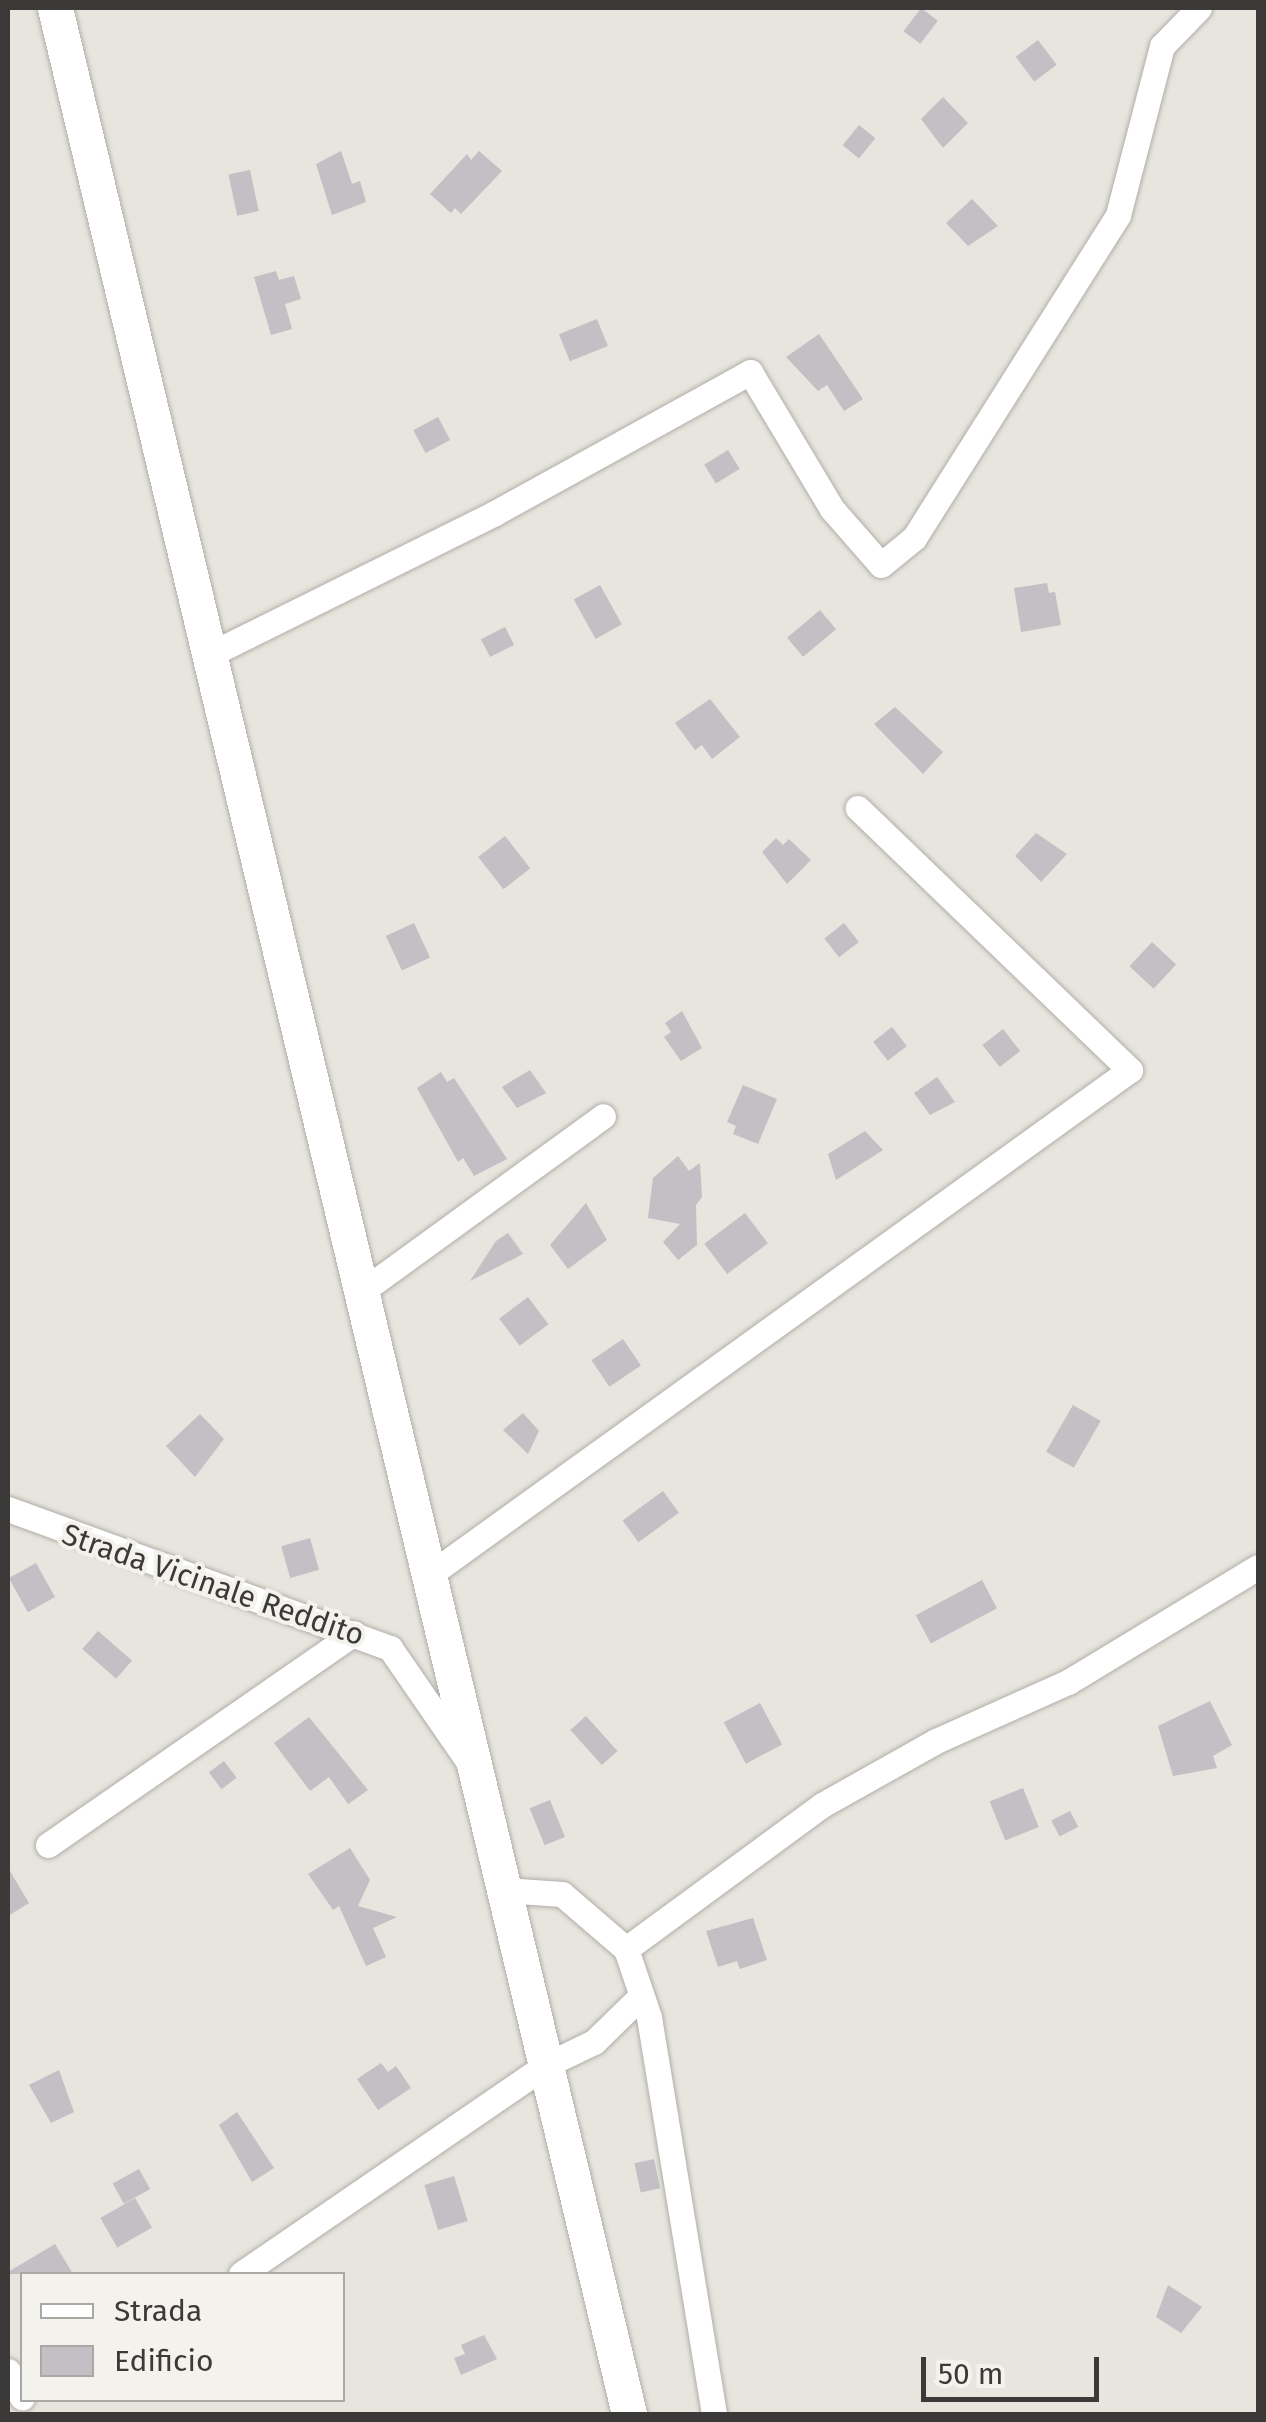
<!DOCTYPE html>
<style>
body{margin:0}
#map{position:relative;width:1266px;height:2422px;overflow:hidden;background:#e7e5de;font-family:"Fira Sans",sans-serif}
div>[style]{position:absolute}
.building>*{inset:0;background:#c2bfc5;transform-origin:0 0}
.roads{filter:drop-shadow(0 0 2px #b0aea8) drop-shadow(0 0 2px #b0aea8)}
.street>*{height:25px;margin:-12.5px;padding:0 12.5px;transform-origin:12.5px;border-radius:12.5px;background:#fff}
.secondary>*{height:35px;margin:-17.5px;padding:0 17.5px;transform-origin:17.5px;border-radius:17.5px;background:#fff}
span{translate:-50% -50%;white-space:nowrap;text-align:center;line-height:1.15;-webkit-text-stroke:8px #f4f2ec;paint-order:stroke}
.street-label{font-size:30px;color:#3b3a38}
.frame{position:absolute;inset:0;border:10px solid #3b3a38;pointer-events:none}
.legend{position:absolute;left:20px;top:2272px;width:325px;height:130px;box-sizing:border-box;background:#f4f2ec;border:2px solid #aaa8a4;margin:0;padding:12px 18px;list-style:none;font-size:30px;color:#3b3a38}
.legend li{display:flex;align-items:center;gap:20px;height:50px}
.legend b{width:50px;border:2px solid #aaa8a4}
.scale{position:absolute;left:921px;top:2357px;width:178px;height:45px;box-sizing:border-box;border:5px solid #3b3a38;border-top:0;padding-left:12px;font-size:30px;line-height:35px;white-space:nowrap;color:#3b3a38;-webkit-text-stroke:8px #f4f2ec;paint-order:stroke}
</style>
<div id="map">
<div class="building">
<div style="left:921px;top:8px;width:21px;height:29px;rotate:37deg"></div>
<div style="left:1038px;top:40px;width:31px;height:28px;rotate:53deg"></div>
<div style="clip-path:polygon(943px 97px,968px 123px,943px 148px,921px 119px)"></div>
<div style="left:859px;top:125px;width:21px;height:26px;rotate:39deg"></div>
<div style="clip-path:polygon(341px 151px,352px 184px,360px 181px,366px 202px,332px 215px,316px 164px)"></div>
<div style="clip-path:polygon(479px 151px,502px 171px,461px 214px,455px 208px,451px 213px,430px 194px,467px 154px,471px 160px)"></div>
<div style="left:250px;top:170px;width:42px;height:22px;rotate:78deg"></div>
<div style="clip-path:polygon(972px 199px,998px 226px,968px 246px,946px 223px)"></div>
<div style="clip-path:polygon(276px 271px,279px 280px,294px 276px,301px 299px,285px 304px,292px 329px,271px 335px,254px 277px)"></div>
<div style="left:597px;top:319px;width:29px;height:41px;rotate:68deg"></div>
<div style="clip-path:polygon(819px 334px,863px 399px,844px 411px,827px 385px,818px 391px,786px 357px)"></div>
<div style="left:438px;top:417px;width:26px;height:28px;rotate:62deg"></div>
<div style="left:728px;top:450px;width:22px;height:28px;rotate:58deg"></div>
<div style="clip-path:polygon(1047px 583px,1049px 593px,1055px 592px,1061px 625px,1021px 632px,1014px 588px)"></div>
<div style="left:600px;top:585px;width:45px;height:30px;rotate:61deg"></div>
<div style="left:820px;top:610px;width:25px;height:43px;rotate:50deg"></div>
<div style="left:505px;top:627px;width:20px;height:27px;rotate:63deg"></div>
<div style="clip-path:polygon(710px 699px,740px 737px,712px 759px,702px 745px,695px 750px,675px 723px)"></div>
<div style="clip-path:polygon(895px 707px,943px 752px,923px 774px,874px 724px)"></div>
<div style="clip-path:polygon(1036px 833px,1067px 854px,1041px 882px,1015px 856px)"></div>
<div style="left:505px;top:836px;width:41px;height:34px;rotate:52deg"></div>
<div style="clip-path:polygon(776px 838px,783px 845px,789px 839px,811px 860px,787px 884px,762px 852px)"></div>
<div style="left:414px;top:923px;width:38px;height:31px;rotate:65deg"></div>
<div style="left:844px;top:923px;width:24px;height:25px;rotate:52deg"></div>
<div style="left:1152px;top:942px;width:33px;height:33px;rotate:43deg"></div>
<div style="clip-path:polygon(682px 1011px,702px 1048px,681px 1061px,664px 1037px,671px 1032px,665px 1023px)"></div>
<div style="left:892px;top:1027px;width:24px;height:24px;rotate:52deg"></div>
<div style="left:1003px;top:1029px;width:28px;height:26px;rotate:52deg"></div>
<div style="clip-path:polygon(530px 1070px,546px 1093px,517px 1108px,502px 1087px)"></div>
<div style="clip-path:polygon(441px 1072px,447px 1082px,454px 1078px,507px 1159px,474px 1176px,463px 1158px,458px 1162px,417px 1088px)"></div>
<div style="clip-path:polygon(937px 1077px,955px 1102px,930px 1115px,914px 1093px)"></div>
<div style="clip-path:polygon(743px 1085px,777px 1099px,758px 1144px,733px 1134px,736px 1126px,727px 1122px)"></div>
<div style="clip-path:polygon(865px 1131px,883px 1150px,836px 1180px,828px 1154px)"></div>
<div style="clip-path:polygon(678px 1156px,689px 1171px,700px 1163px,702px 1197px,696px 1205px,697px 1245px,678px 1260px,663px 1242px,680px 1224px,648px 1218px,653px 1178px)"></div>
<div style="clip-path:polygon(586px 1203px,607px 1240px,568px 1269px,550px 1245px)"></div>
<div style="left:745px;top:1213px;width:38px;height:51px;rotate:53deg"></div>
<div style="clip-path:polygon(508px 1233px,523px 1254px,470px 1281px,496px 1241px)"></div>
<div style="left:528px;top:1297px;width:34px;height:36px;rotate:53deg"></div>
<div style="left:623px;top:1339px;width:32px;height:38px;rotate:56deg"></div>
<div style="left:1073px;top:1405px;width:32px;height:54px;rotate:30deg"></div>
<div style="clip-path:polygon(523px 1413px,539px 1431px,528px 1454px,503px 1430px)"></div>
<div style="clip-path:polygon(200px 1414px,224px 1439px,195px 1477px,166px 1446px)"></div>
<div style="left:663px;top:1491px;width:27px;height:50px;rotate:54deg"></div>
<div style="left:310px;top:1538px;width:33px;height:30px;rotate:74deg"></div>
<div style="left:36px;top:1563px;width:39px;height:31px;rotate:61deg"></div>
<div style="left:982px;top:1580px;width:32px;height:75px;rotate:62deg"></div>
<div style="left:98px;top:1631px;width:45px;height:24px;rotate:41deg"></div>
<div style="clip-path:polygon(1210px 1701px,1232px 1745px,1213px 1756px,1217px 1768px,1173px 1776px,1158px 1726px)"></div>
<div style="left:760px;top:1703px;width:47px;height:41px;rotate:62deg"></div>
<div style="left:586px;top:1716px;width:47px;height:21px;rotate:48deg"></div>
<div style="clip-path:polygon(309px 1717px,368px 1790px,348px 1804px,329px 1777px,310px 1791px,274px 1743px)"></div>
<div style="left:224px;top:1761px;width:21px;height:19px;rotate:53deg"></div>
<div style="left:1023px;top:1788px;width:42px;height:36px;rotate:68deg"></div>
<div style="left:550px;top:1800px;width:40px;height:22px;rotate:68deg"></div>
<div style="left:1070px;top:1811px;width:18px;height:21px;rotate:63deg"></div>
<div style="clip-path:polygon(350px 1848px,370px 1880px,358px 1906px,397px 1917px,373px 1928px,386px 1957px,366px 1966px,339px 1906px,333px 1910px,308px 1874px)"></div>
<div style="clip-path:polygon(8px 1868px,29px 1903px,8px 1916px)"></div>
<div style="clip-path:polygon(753px 1918px,767px 1960px,740px 1969px,737px 1961px,718px 1967px,706px 1931px)"></div>
<div style="clip-path:polygon(381px 2063px,388px 2072px,396px 2066px,411px 2088px,378px 2110px,357px 2079px)"></div>
<div style="clip-path:polygon(59px 2070px,74px 2112px,51px 2123px,29px 2085px)"></div>
<div style="clip-path:polygon(237px 2112px,274px 2168px,252px 2182px,219px 2125px)"></div>
<div style="left:654px;top:2159px;width:30px;height:20px;rotate:78deg"></div>
<div style="left:139px;top:2169px;width:23px;height:30px;rotate:61deg"></div>
<div style="left:454px;top:2176px;width:47px;height:31px;rotate:73deg"></div>
<div style="left:135px;top:2198px;width:34px;height:40px;rotate:60deg"></div>
<div style="clip-path:polygon(55px 2244px,73px 2274px,8px 2274px,8px 2272px)"></div>
<div style="clip-path:polygon(1168px 2285px,1202px 2307px,1181px 2333px,1156px 2317px)"></div>
<div style="clip-path:polygon(484px 2335px,497px 2359px,461px 2375px,454px 2358px,465px 2354px,461px 2345px)"></div>
</div>
<div class="roads">
<div class="street">
<div style="left:209px;top:655px;width:317px;rotate:-26.4deg"></div>
<div style="left:493px;top:514px;width:294px;rotate:-28.9deg"></div>
<div style="left:750px;top:372px;width:160px;rotate:59.1deg"></div>
<div style="left:832px;top:509px;width:74px;rotate:48.8deg"></div>
<div style="left:881px;top:565px;width:43px;rotate:-39.3deg"></div>
<div style="left:914px;top:538px;width:382px;rotate:-57.7deg"></div>
<div style="left:1118px;top:215px;width:175px;rotate:-75.4deg"></div>
<div style="left:1162px;top:46px;width:53px;rotate:-45.8deg"></div>
<div style="left:361px;top:1292px;width:299px;rotate:-36deg"></div>
<div style="left:8px;top:1509px;width:407px;rotate:20deg"></div>
<div style="left:390px;top:1648px;width:137px;rotate:55.4deg"></div>
<div style="left:429px;top:1575px;width:864px;rotate:-35.77deg"></div>
<div style="left:1130px;top:1070px;width:378px;rotate:-136.1deg"></div>
<div style="left:48px;top:1845px;width:372px;rotate:-34.7deg"></div>
<div style="left:504px;top:1890px;width:58px;rotate:3.9deg"></div>
<div style="left:562px;top:1894px;width:84px;rotate:40.7deg"></div>
<div style="left:626px;top:1949px;width:72px;rotate:71.3deg"></div>
<div style="left:649px;top:2017px;width:402px;rotate:80.7deg"></div>
<div style="left:626px;top:1949px;width:243px;rotate:-36.3deg"></div>
<div style="left:822px;top:1805px;width:131px;rotate:-29.3deg"></div>
<div style="left:936px;top:1741px;width:145px;rotate:-24.1deg"></div>
<div style="left:1068px;top:1682px;width:222px;rotate:-31.2deg"></div>
<div style="left:241px;top:2274px;width:370px;rotate:-34.4deg"></div>
<div style="left:546px;top:2065px;width:53px;rotate:-25.6deg"></div>
<div style="left:594px;top:2042px;width:66px;rotate:-44.4deg"></div>
<div style="left:8px;top:2371px;width:30px;rotate:62deg"></div>
</div>
<div class="secondary">
<div style="left:55px;top:8px;width:2474px;rotate:76.58deg"></div>
</div>
</div>
<div class="street-label">
<span style="left:213px;top:1585px;rotate:19deg">Strada Vicinale Reddito</span>
</div>
<div class="frame"></div>
<ul class="legend">
<li><b style="height:12px;background:#fff"></b>Strada</li>
<li><b style="height:28px;background:#c2bfc5"></b>Edificio</li>
</ul>
<div class="scale">50 m</div>
</div>
